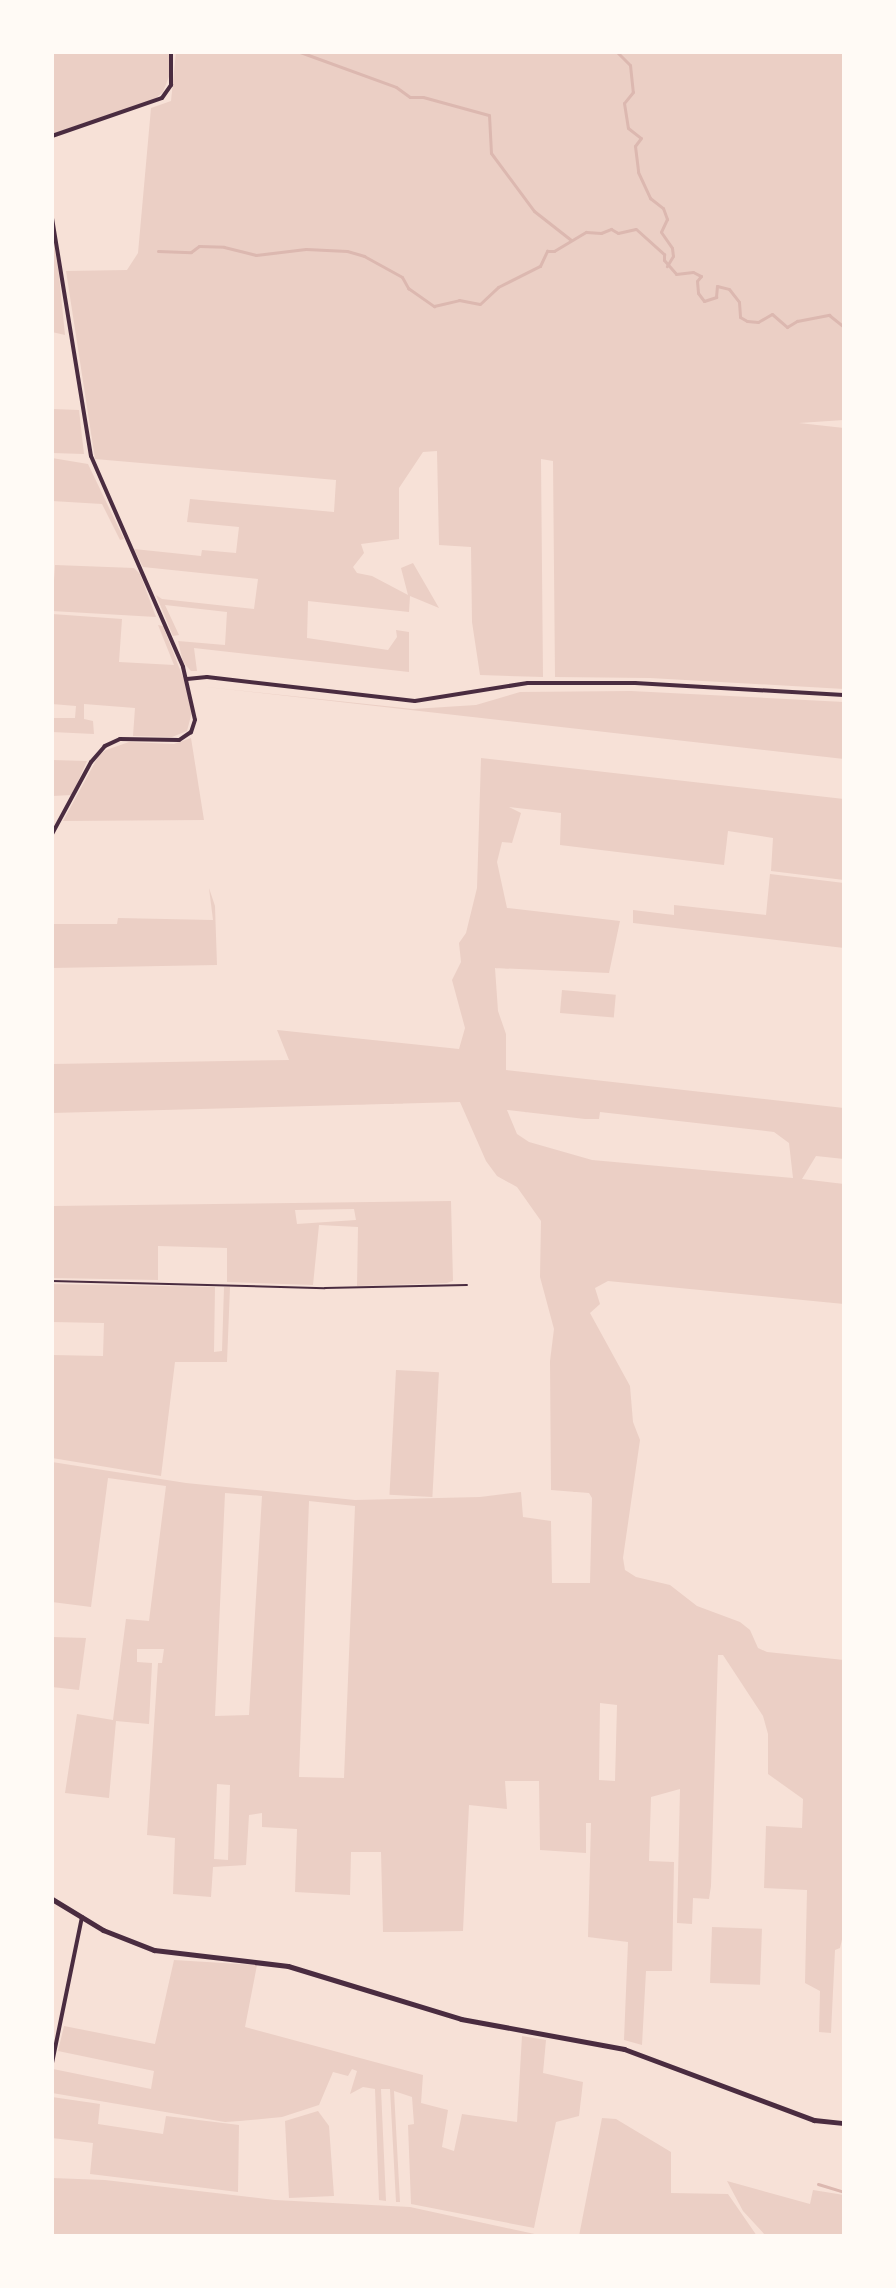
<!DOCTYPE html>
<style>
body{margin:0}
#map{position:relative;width:896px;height:2288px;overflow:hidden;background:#f7e1d7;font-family:"Fira Sans Condensed",sans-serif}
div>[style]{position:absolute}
.green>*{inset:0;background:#ebcfc5;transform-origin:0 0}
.stream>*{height:3px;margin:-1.5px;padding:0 1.5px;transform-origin:1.5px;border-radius:1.5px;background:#dcb8b0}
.service>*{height:2px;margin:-1px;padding:0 1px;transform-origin:1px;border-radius:1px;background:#4a2c40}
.minor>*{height:4px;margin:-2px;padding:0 2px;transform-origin:2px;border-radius:2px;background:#4a2c40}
.tertiary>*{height:5px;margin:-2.5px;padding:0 2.5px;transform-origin:2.5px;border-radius:2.5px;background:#4a2c40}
span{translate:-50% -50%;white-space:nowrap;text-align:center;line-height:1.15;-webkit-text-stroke:6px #fffaf5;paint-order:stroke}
.frame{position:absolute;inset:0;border:54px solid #fffaf5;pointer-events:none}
</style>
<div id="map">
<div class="green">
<div style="clip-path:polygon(52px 52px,169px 52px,170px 74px,163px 92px,155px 99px,52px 134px)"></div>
<div style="clip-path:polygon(176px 52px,844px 52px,844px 420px,799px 423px,844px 428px,844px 689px,650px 678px,555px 677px,553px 461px,541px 459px,543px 677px,480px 675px,472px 622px,471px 547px,439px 545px,437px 451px,423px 452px,399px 488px,399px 539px,361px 544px,364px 553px,353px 567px,357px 573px,372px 576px,408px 595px,401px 568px,413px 563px,439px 608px,410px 596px,409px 612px,308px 601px,307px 638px,388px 650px,397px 637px,396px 630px,409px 632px,409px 672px,194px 648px,197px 671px,191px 671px,183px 662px,178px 641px,225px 645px,227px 612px,165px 605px,179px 635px,173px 636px,156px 595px,162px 599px,254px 609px,258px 579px,143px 567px,134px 549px,201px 556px,202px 550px,236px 553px,239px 527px,187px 522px,190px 499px,334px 512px,336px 480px,95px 459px,66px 271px,127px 270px,138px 253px,151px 108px,171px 101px)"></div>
<div style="clip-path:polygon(52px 230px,59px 275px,65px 335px,52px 332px)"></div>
<div style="clip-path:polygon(52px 409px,79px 410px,84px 454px,52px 453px)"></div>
<div style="clip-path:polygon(52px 458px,88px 464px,124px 539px,120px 540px,102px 504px,52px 501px)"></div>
<div style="clip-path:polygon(55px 565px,134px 568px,140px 574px,156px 617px,52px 611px)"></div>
<div style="clip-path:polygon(52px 614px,122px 619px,119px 662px,174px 665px,158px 625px,163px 626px,184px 680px,192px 712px,187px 731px,172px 737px,133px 736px,135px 708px,84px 704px,84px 719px,93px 721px,94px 734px,52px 732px,52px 718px,75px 718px,76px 706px,52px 704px)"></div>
<div style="clip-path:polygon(198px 686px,413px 709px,476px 705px,520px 692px,631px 691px,844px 702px,844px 759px)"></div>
<div style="clip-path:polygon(191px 738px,204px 820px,63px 821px,99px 755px,106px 750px,129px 742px,174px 744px)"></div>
<div style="clip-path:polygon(evenodd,481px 758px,844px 799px,844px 880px,771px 871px,773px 838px,728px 831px,724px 865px,560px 845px,561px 813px,509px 807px,521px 813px,512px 843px,502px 842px,497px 862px,507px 908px,620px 921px,609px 973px,495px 968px,498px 1011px,506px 1034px,506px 1070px,844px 1108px,844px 1159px,816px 1156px,802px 1179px,844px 1184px,844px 1304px,608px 1281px,595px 1288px,600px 1304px,590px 1313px,630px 1386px,633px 1422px,640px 1440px,623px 1558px,625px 1570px,636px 1577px,670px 1585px,697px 1606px,740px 1622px,750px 1630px,758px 1648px,767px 1652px,844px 1660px,844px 1931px,840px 1948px,835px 1950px,831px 2033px,819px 2032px,820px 1991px,805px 1983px,807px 1890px,764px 1888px,766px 1826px,802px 1828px,803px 1799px,768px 1774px,768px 1734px,763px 1716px,723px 1655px,718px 1655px,711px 1886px,709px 1899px,693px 1898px,692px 1924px,677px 1923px,680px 1789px,651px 1797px,649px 1861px,674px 1862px,672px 1971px,646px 1971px,642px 2045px,624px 2040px,628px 1942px,588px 1937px,591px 1823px,586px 1823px,586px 1853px,540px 1850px,539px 1781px,505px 1781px,507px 1809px,469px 1805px,463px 1931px,405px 1932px,383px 1932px,381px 1852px,351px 1852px,350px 1895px,295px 1892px,297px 1829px,262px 1827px,262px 1813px,249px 1815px,246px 1865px,213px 1867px,211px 1897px,173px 1894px,175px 1838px,147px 1835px,158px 1663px,162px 1663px,164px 1649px,137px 1649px,137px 1662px,152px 1663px,149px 1724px,116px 1721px,109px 1798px,65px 1793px,77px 1714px,113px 1720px,126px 1619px,149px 1621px,166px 1486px,108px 1478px,91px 1607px,52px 1602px,52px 1462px,186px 1483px,355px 1500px,480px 1497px,521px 1492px,523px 1517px,551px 1521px,552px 1583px,590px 1583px,592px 1498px,589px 1493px,551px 1490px,550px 1361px,554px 1329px,540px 1277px,541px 1221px,517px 1187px,497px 1176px,486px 1161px,460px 1102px,52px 1113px,52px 1064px,289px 1060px,277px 1030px,459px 1049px,465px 1028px,452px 980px,461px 962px,459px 943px,466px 933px,477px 888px,481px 758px,507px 1110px,585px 1119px,599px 1119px,600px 1112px,774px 1132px,789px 1143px,793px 1178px,592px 1160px,529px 1142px,517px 1134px,507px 1110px,481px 758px,225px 1493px,262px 1496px,249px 1715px,215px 1716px,225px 1493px,481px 758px,309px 1501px,355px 1506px,344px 1778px,299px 1777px,309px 1501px,481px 758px,600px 1703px,617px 1705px,615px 1781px,599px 1780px,600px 1703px,481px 758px,217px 1784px,230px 1785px,228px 1860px,214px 1859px,217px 1784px)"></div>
<div style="clip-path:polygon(52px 760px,87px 761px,72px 795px,52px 796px)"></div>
<div style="clip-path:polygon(770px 874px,844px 883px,844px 948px,633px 923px,633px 910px,674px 915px,674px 905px,766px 915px)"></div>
<div style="clip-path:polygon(209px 888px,215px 906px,217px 965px,52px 968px,52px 924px,117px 924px,118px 918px,213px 920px)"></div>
<div style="left:562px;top:990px;width:54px;height:23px;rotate:5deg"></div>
<div style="clip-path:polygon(evenodd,451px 1201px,453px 1281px,447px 1283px,357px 1286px,358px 1227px,319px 1225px,313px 1285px,227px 1282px,227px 1248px,158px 1246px,158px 1280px,52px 1278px,52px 1206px,451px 1201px,295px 1210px,354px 1209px,356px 1220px,297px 1224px,295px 1210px)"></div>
<div style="clip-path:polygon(52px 1284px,215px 1287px,214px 1352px,222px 1351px,224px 1287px,230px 1287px,227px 1362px,175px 1362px,161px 1476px,52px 1458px,52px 1355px,103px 1356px,104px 1323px,52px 1322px)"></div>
<div style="left:396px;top:1370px;width:43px;height:125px;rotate:3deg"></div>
<div style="clip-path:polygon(52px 1637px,86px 1638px,79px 1690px,52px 1687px)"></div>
<div style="left:712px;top:1927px;width:50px;height:56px;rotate:2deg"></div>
<div style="clip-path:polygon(174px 1960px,257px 1965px,245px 2027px,423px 2075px,421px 2103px,448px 2110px,442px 2147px,454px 2151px,462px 2114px,517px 2122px,522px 2036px,546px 2040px,543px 2073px,583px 2082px,579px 2116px,556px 2122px,534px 2228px,411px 2204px,408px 2125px,414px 2124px,412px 2097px,394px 2091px,400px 2202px,396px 2202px,390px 2089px,381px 2089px,386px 2201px,379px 2200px,375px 2089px,363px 2087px,350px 2094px,357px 2071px,352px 2069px,348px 2076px,333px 2072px,319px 2105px,282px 2117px,240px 2121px,225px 2122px,52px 2093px,53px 2069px,151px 2089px,154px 2071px,58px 2051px,64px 2026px,155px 2044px)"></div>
<div style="clip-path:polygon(52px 2097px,100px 2104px,98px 2124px,163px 2134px,166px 2116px,239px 2125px,238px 2192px,90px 2174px,93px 2143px,52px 2138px)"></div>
<div style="clip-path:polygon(318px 2111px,329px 2126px,334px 2196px,289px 2198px,285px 2121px)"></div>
<div style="clip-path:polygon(602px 2118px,616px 2119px,671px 2152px,671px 2193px,728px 2194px,757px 2236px,579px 2236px)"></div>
<div style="clip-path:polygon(52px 2178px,105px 2180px,275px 2200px,410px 2207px,544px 2236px,52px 2236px)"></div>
<div style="clip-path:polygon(727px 2181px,810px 2204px,813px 2190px,844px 2195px,844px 2236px,766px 2236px,743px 2211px)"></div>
</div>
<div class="stream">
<div style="left:300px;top:52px;width:102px;rotate:20deg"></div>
<div style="left:396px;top:87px;width:17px;rotate:36deg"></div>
<div style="left:410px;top:97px;width:13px"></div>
<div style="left:423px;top:97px;width:68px;rotate:15.3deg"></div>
<div style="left:489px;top:115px;width:38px;rotate:87deg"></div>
<div style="left:491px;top:153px;width:72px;rotate:53.4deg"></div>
<div style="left:534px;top:211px;width:47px;rotate:38.1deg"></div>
<div style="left:617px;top:52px;width:18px;rotate:45deg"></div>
<div style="left:630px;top:65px;width:27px;rotate:84deg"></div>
<div style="left:633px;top:92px;width:14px;rotate:129deg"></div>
<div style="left:624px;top:103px;width:25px;rotate:81deg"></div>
<div style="left:628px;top:128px;width:16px;rotate:38deg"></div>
<div style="left:641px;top:138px;width:10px;rotate:127deg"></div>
<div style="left:635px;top:146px;width:26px;rotate:83deg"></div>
<div style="left:638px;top:172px;width:29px;rotate:65deg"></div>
<div style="left:650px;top:198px;width:16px;rotate:38deg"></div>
<div style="left:663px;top:208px;width:12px;rotate:70deg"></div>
<div style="left:667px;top:219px;width:14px;rotate:115deg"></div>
<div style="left:661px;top:232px;width:19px;rotate:55deg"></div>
<div style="left:672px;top:248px;width:8px;rotate:83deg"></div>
<div style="left:673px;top:256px;width:12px;rotate:121deg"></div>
<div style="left:158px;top:251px;width:33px;rotate:2deg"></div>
<div style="left:191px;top:252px;width:10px;rotate:-37deg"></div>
<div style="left:199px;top:246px;width:25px;rotate:2deg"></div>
<div style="left:224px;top:247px;width:33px;rotate:14deg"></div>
<div style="left:256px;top:255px;width:50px;rotate:-6.8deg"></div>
<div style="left:306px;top:249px;width:41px;rotate:2.8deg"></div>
<div style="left:347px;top:251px;width:18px;rotate:16deg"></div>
<div style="left:364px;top:256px;width:43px;rotate:28.9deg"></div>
<div style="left:402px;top:277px;width:13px;rotate:61deg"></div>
<div style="left:408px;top:288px;width:32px;rotate:35deg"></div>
<div style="left:434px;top:306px;width:26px;rotate:-13deg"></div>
<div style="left:459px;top:300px;width:21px;rotate:11deg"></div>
<div style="left:480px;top:304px;width:25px;rotate:-43deg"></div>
<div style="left:498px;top:287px;width:47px;rotate:-26.6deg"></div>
<div style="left:540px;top:266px;width:17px;rotate:-65deg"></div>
<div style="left:547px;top:251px;width:7px"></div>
<div style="left:554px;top:251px;width:37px;rotate:-31deg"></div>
<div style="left:586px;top:232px;width:15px;rotate:4deg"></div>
<div style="left:601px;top:233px;width:11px;rotate:-22deg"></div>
<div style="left:611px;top:229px;width:8px;rotate:30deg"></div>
<div style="left:618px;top:233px;width:18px;rotate:-13deg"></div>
<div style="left:636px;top:229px;width:38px;rotate:42deg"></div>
<div style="left:664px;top:254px;width:6px;rotate:90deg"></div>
<div style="left:664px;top:260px;width:18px;rotate:49deg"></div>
<div style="left:676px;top:274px;width:17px;rotate:-7deg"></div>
<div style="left:693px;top:272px;width:9px;rotate:27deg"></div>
<div style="left:701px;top:276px;width:6px;rotate:129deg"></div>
<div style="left:697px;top:281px;width:12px;rotate:85deg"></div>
<div style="left:698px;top:293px;width:10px;rotate:53deg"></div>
<div style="left:704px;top:301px;width:13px;rotate:-18deg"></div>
<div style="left:716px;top:297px;width:11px;rotate:-85deg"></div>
<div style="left:717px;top:286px;width:12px;rotate:14deg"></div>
<div style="left:729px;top:289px;width:16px;rotate:52deg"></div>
<div style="left:739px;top:302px;width:15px;rotate:86deg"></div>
<div style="left:740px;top:317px;width:8px;rotate:30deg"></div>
<div style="left:747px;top:321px;width:11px;rotate:5deg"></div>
<div style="left:758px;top:322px;width:16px;rotate:-30deg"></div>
<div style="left:772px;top:314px;width:20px;rotate:41deg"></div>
<div style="left:787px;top:327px;width:12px;rotate:-31deg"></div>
<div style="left:797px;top:321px;width:33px;rotate:-11deg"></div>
<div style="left:829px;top:315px;width:19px;rotate:39deg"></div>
<div style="left:818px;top:2184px;width:27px;rotate:17deg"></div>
</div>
<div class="service">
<div style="left:52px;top:1281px;width:273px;rotate:1.5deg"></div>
<div style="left:325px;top:1288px;width:142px;rotate:-1.2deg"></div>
</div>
<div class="minor">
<div style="left:52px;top:136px;width:116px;rotate:-19.1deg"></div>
<div style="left:162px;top:98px;width:16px;rotate:-55deg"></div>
<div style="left:171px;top:85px;width:33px;rotate:-90deg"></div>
<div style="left:52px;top:218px;width:241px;rotate:80.7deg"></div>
<div style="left:91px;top:456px;width:230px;rotate:66.4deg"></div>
<div style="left:183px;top:667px;width:54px;rotate:77.2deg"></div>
<div style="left:195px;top:720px;width:13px;rotate:108deg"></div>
<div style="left:191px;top:732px;width:14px;rotate:146deg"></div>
<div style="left:179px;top:740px;width:59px;rotate:-179deg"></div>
<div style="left:120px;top:739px;width:17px;rotate:155deg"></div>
<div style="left:105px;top:746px;width:21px;rotate:131deg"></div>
<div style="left:91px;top:762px;width:82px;rotate:118.4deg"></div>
<div style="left:187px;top:679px;width:20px;rotate:-6deg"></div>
<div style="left:207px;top:677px;width:209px;rotate:6.6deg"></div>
<div style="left:415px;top:701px;width:114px;rotate:-9.1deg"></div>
<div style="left:528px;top:683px;width:107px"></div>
<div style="left:635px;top:683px;width:209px;rotate:3.3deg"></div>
<div style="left:52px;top:2063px;width:149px;rotate:-78.4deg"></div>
</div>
<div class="tertiary">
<div style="left:52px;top:1899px;width:60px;rotate:31.3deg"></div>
<div style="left:103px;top:1930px;width:55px;rotate:21.4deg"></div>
<div style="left:154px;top:1950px;width:135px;rotate:6.8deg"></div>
<div style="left:288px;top:1966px;width:181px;rotate:17deg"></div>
<div style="left:461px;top:2019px;width:166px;rotate:10.4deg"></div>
<div style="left:624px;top:2049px;width:203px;rotate:20.5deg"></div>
<div style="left:814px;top:2120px;width:30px;rotate:6deg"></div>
</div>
<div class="frame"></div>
</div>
